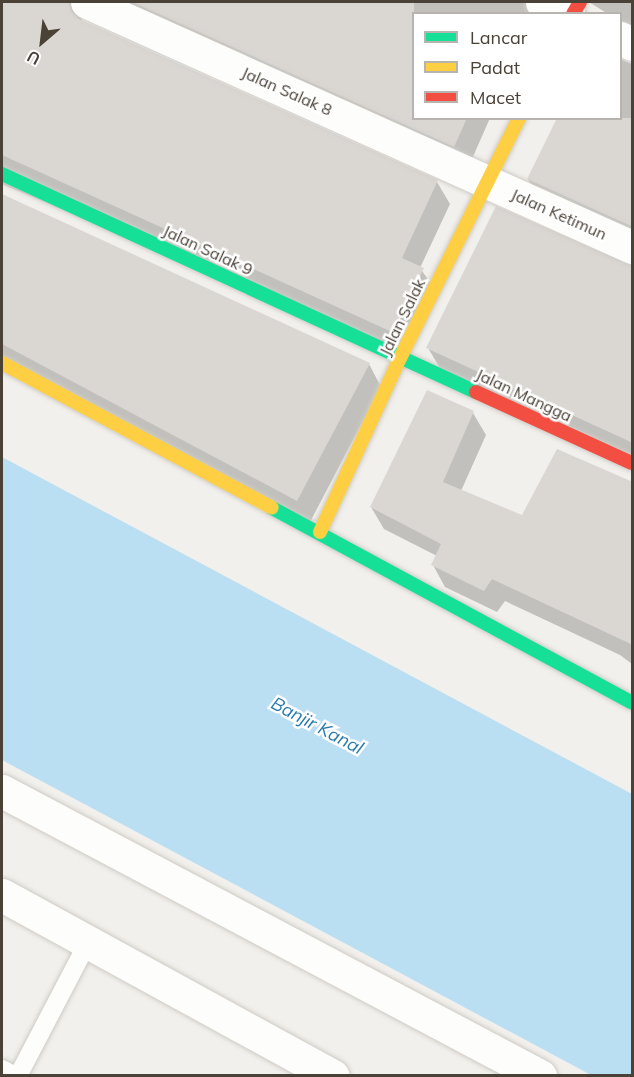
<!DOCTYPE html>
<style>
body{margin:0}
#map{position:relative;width:634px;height:1077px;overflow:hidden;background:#f2f0ec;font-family:Mulish,sans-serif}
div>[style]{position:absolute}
.water>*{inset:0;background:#badef2}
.shadow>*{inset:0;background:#0003}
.building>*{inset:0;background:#dad7d3}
.roads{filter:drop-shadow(0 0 2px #cecbc6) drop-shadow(0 0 2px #cecbc6)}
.lane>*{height:18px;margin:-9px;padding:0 9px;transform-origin:9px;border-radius:9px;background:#fdfdfc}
.street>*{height:33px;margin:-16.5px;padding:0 16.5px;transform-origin:16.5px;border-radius:16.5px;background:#fdfdfc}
.fast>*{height:14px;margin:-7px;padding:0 7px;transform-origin:7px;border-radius:7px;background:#16e098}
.slow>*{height:14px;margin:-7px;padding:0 7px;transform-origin:7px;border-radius:7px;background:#ffcf43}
.jam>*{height:14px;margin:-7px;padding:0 7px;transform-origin:7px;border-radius:7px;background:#f24e42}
span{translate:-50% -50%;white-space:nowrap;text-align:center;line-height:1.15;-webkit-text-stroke:5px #fff;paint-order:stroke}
.street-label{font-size:16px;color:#4a4137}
.water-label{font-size:18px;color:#267aac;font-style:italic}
.frame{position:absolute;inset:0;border:3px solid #4a4137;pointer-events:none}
.legend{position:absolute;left:412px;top:12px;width:210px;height:108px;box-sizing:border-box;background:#fff;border:2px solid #b7b3af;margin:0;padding:8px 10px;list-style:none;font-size:18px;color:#4a4137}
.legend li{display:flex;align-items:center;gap:12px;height:30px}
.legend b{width:30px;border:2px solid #b7b3af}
.north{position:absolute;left:12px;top:12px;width:60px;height:60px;-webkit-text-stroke:4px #fff;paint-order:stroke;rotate:208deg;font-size:16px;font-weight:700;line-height:24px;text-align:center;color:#4a4137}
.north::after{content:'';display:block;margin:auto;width:21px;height:27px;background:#4a4137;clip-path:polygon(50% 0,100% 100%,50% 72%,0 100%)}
</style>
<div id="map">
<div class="water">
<div style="clip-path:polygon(2px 457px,632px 794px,632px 1075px,591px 1075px,2px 760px)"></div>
</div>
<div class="shadow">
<div style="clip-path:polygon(evenodd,2px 2px,567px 2px,541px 14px,414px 14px,414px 118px,490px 118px,468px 168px,82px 16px,81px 22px,437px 182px,450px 204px,420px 268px,436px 291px,405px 354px,2px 184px,2px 2px,416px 280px,419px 280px,390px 340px,387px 338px,416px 280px)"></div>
<div style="clip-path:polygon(589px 2px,632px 2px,632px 44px,620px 47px,620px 14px,608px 14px)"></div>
<div style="clip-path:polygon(620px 59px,632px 64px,632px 242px,541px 201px,528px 179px,620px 118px)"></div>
<div style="clip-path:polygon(2px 196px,369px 364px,381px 387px,310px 522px,2px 368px)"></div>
<div style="clip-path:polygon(632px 265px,632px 458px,441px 370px,428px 348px)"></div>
<div style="clip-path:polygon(428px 392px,473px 413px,486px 435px,461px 491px,522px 517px,632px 481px,632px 664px,620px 655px,505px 601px,497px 612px,445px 587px,433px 565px,437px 556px,384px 529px,371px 507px)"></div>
</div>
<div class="building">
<div style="clip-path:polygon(2px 2px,69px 2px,72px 12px,79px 19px,438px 180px,402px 258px,424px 268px,392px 332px,2px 155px)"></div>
<div style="clip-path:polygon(132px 2px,414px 2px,414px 118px,467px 118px,454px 147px)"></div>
<div style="clip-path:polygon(557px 118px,633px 118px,633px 227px,527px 179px)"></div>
<div style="clip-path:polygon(2px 194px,370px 363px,297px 501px,2px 344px)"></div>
<div style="clip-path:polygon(496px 206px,633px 266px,633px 443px,426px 348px)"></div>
<div style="clip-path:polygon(427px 390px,474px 411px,443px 482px,522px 515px,557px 449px,633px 482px,633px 645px,492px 579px,484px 591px,431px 565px,441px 544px,370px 507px)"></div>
</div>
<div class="roads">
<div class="lane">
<div style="left:2px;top:1069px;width:16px;rotate:27deg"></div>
<div style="left:18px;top:1076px;width:151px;rotate:-62.4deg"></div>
</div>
<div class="street">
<div style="left:87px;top:2px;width:598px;rotate:24.21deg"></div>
<div style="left:542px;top:2px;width:29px;rotate:25deg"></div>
<div style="left:620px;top:38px;width:13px;rotate:27deg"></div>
<div style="left:2px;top:791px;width:609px;rotate:27.91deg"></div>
<div style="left:2px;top:895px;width:377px;rotate:28.7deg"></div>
</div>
<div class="fast">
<div style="left:2px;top:174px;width:522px;rotate:24.7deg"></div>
<div style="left:272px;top:508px;width:409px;rotate:28.4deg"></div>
</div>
<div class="slow">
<div style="left:2px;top:363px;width:306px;rotate:28.2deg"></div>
<div style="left:320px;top:532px;width:194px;rotate:-65.3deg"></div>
<div style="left:401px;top:356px;width:266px;rotate:-63.6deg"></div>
</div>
<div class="jam">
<div style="left:573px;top:14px;width:14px;rotate:-60deg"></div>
<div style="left:476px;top:392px;width:171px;rotate:24.5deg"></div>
</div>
</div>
<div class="street-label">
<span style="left:287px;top:91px;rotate:24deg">Jalan Salak 8</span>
<span style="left:559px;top:214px;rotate:24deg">Jalan Ketimun</span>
<span style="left:208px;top:250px;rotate:25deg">Jalan Salak 9</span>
<span style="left:402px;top:317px;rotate:-64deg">Jalan Salak</span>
<span style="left:524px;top:395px;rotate:25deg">Jalan Mangga</span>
</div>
<div class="water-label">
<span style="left:317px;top:726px;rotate:28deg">Banjir Kanal</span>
</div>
<div class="frame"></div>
<ul class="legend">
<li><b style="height:8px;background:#16e098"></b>Lancar</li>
<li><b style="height:8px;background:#ffcf43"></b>Padat</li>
<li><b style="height:8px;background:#f24e42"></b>Macet</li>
</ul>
<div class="north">U</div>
</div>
